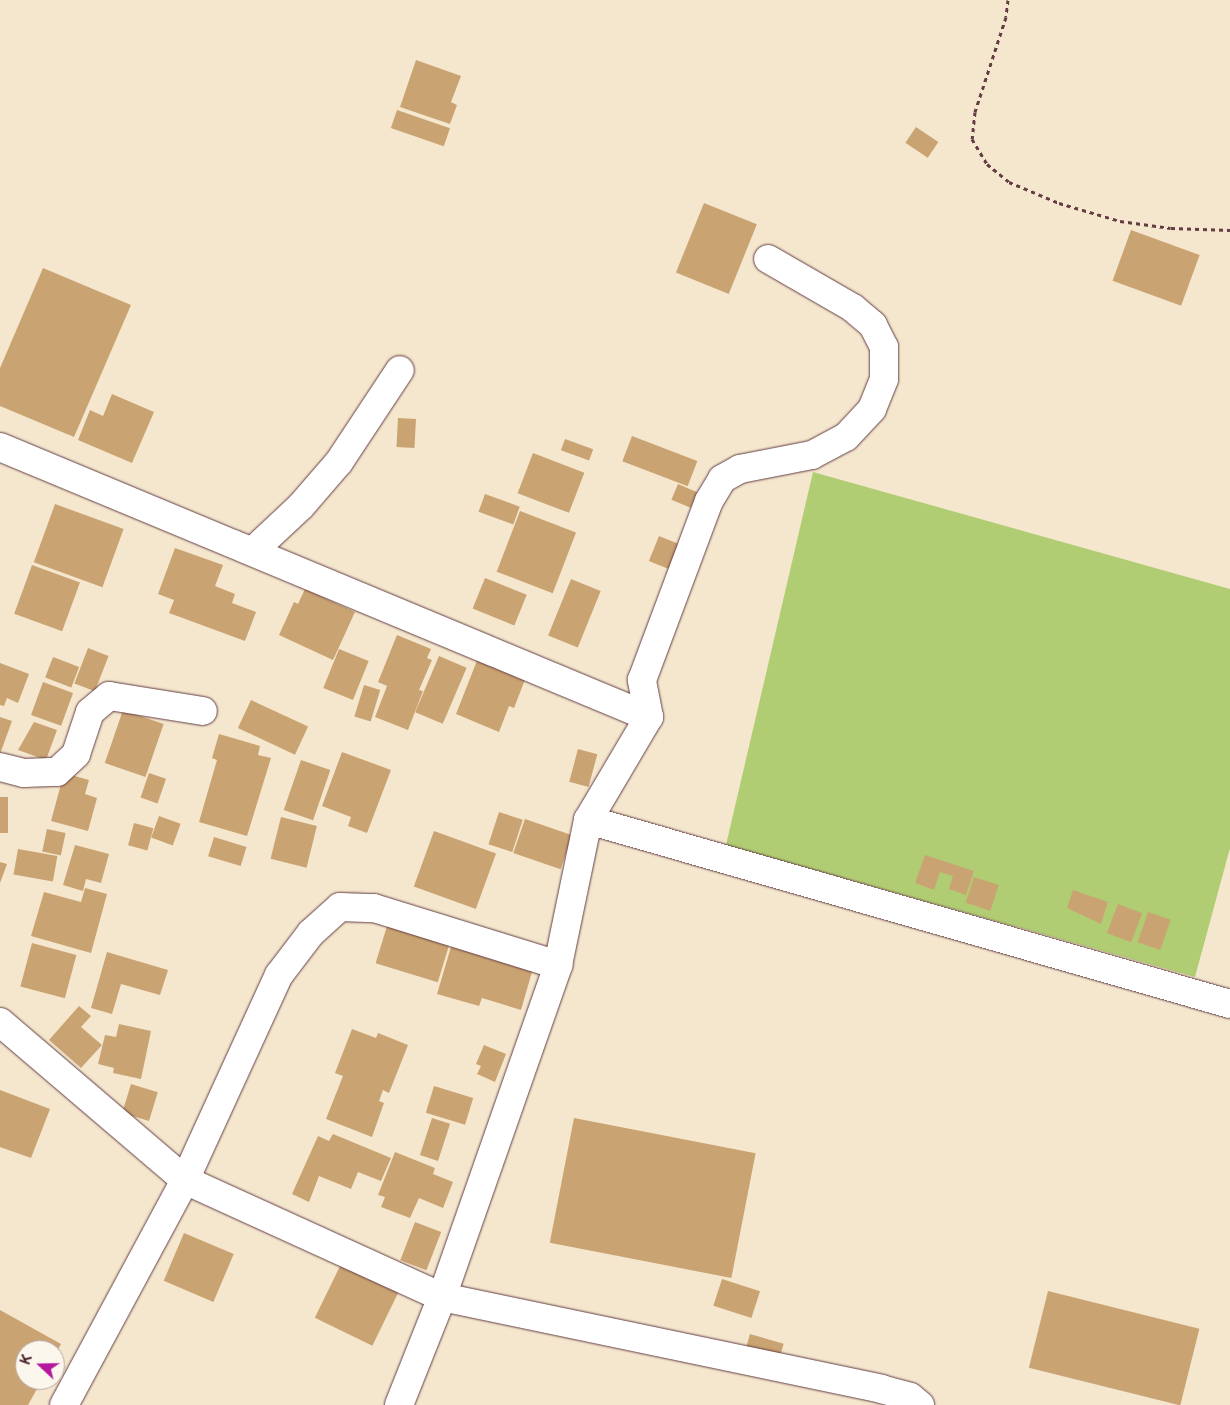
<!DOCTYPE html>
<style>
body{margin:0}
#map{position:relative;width:1230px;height:1405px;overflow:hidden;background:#f5e7ce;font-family:"Balsamiq Sans",sans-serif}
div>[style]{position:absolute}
.green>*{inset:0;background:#b1cd73}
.building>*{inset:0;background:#caa372;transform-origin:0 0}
.path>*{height:3px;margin-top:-1.5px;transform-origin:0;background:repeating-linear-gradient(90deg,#643d43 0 4px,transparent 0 8px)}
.roads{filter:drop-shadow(0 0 1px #643d43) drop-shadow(0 0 1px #643d43)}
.minor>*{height:28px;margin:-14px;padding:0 14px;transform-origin:14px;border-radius:14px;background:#fff}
span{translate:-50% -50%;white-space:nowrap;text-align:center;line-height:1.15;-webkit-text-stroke:4px #fbf7ec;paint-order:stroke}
.north{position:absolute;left:15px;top:1340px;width:50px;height:50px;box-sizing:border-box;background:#fbf7ec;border:1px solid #b4a19f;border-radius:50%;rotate:291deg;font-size:14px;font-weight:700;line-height:20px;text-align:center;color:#4a1f2b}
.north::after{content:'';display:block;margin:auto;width:18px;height:22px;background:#b5179e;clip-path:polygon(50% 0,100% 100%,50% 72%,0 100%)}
</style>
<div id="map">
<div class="green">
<div style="clip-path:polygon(813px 472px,1230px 589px,1230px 848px,1195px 977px,726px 845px)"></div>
</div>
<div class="building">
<div style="clip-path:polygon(416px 60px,461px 76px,451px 102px,457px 105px,450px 124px,400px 107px)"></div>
<div style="left:397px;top:110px;width:56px;height:19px;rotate:19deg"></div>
<div style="left:916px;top:127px;width:27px;height:19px;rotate:34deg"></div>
<div style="left:704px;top:203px;width:57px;height:75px;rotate:22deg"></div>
<div style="left:1131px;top:230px;width:73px;height:54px;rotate:20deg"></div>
<div style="clip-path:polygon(43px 268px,131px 305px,74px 437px,0 406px,0 368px)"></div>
<div style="clip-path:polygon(112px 394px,154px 412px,132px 463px,78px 440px,90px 410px,103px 416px)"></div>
<div style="left:398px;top:418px;width:18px;height:29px;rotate:3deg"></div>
<div style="left:632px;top:436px;width:70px;height:27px;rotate:21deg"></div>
<div style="left:565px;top:439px;width:30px;height:12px;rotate:20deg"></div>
<div style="left:533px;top:453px;width:55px;height:43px;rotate:21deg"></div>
<div style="left:678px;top:484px;width:21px;height:17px;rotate:23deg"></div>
<div style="left:485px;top:494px;width:37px;height:19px;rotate:20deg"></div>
<div style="left:55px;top:504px;width:73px;height:62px;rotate:20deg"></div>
<div style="left:520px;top:511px;width:60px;height:65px;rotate:21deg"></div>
<div style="left:659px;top:536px;width:22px;height:27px;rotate:22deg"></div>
<div style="clip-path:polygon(175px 548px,223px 565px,215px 586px,235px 594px,232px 603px,256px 612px,245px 641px,169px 613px,174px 600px,158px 594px)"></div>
<div style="left:32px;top:565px;width:51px;height:52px;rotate:20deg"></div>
<div style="left:485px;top:578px;width:45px;height:33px;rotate:22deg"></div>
<div style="left:571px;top:579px;width:32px;height:61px;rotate:22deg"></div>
<div style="clip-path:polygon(305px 589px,355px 612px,333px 660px,279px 635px,294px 602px,298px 604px)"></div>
<div style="clip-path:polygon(397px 635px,431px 649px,427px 658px,432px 660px,419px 690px,423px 691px,408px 730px,375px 717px,387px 686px,378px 682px)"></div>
<div style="left:88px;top:648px;width:22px;height:38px;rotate:21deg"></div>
<div style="left:339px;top:649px;width:32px;height:42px;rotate:22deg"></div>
<div style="left:439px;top:656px;width:30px;height:61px;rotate:23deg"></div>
<div style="left:53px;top:657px;width:28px;height:22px;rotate:21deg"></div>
<div style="clip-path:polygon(478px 658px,526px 677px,514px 708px,509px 706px,499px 732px,456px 714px)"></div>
<div style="clip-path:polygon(0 663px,29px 674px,18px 703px,7px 698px,4px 706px,0 705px)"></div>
<div style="left:43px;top:682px;width:32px;height:35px;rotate:20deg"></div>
<div style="left:364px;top:685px;width:17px;height:33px;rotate:17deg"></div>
<div style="left:251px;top:700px;width:63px;height:31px;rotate:25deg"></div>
<div style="left:123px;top:710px;width:43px;height:56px;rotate:19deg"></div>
<div style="clip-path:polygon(0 717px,12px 721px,0 754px)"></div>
<div style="clip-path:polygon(34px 722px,57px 730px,46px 760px,18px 750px)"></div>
<div style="clip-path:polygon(219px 734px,260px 746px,258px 755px,271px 758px,247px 836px,199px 822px,217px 760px,212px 758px)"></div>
<div style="left:578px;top:749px;width:20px;height:34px;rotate:15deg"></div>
<div style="clip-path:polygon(342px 752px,391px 770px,367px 833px,348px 826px,351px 817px,322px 806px)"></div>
<div style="left:301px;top:760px;width:31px;height:53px;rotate:19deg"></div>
<div style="clip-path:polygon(64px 773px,89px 780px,85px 794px,97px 798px,88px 831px,51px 821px)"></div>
<div style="left:149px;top:773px;width:18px;height:26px;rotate:19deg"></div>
<div style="left:0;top:797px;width:8px;height:36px"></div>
<div style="left:499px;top:812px;width:25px;height:34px;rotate:18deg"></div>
<div style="left:159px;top:816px;width:23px;height:23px;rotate:20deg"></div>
<div style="left:281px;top:817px;width:37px;height:43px;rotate:14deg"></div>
<div style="left:525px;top:819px;width:50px;height:36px;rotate:19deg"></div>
<div style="left:134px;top:823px;width:20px;height:23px;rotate:15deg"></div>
<div style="left:47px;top:829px;width:19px;height:23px;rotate:12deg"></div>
<div style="left:434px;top:831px;width:66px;height:59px;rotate:20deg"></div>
<div style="left:214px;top:837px;width:34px;height:20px;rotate:17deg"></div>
<div style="clip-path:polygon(75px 845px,109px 854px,101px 883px,86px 879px,83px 891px,63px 885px)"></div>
<div style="left:18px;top:849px;width:40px;height:26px;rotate:10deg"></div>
<div style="clip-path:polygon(925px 855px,974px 871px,966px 895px,949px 889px,953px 876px,940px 872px,934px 890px,915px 883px)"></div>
<div style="clip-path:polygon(0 862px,7px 864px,0 883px)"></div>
<div style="left:974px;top:877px;width:26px;height:27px;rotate:18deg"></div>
<div style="clip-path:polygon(85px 888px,107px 894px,91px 953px,31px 936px,44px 892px,81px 902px)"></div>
<div style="clip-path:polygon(1073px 890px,1108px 902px,1101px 924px,1067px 908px)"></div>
<div style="left:1118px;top:904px;width:26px;height:31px;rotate:21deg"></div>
<div style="left:1148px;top:912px;width:24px;height:32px;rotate:19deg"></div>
<div style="left:387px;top:926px;width:65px;height:39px;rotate:17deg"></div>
<div style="clip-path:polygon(453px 940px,534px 965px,521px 1010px,482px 998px,479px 1006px,437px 994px)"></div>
<div style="left:32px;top:943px;width:46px;height:45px;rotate:15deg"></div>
<div style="clip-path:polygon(107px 952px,168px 970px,160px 995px,121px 984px,112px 1014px,91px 1008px)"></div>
<div style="clip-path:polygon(79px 1006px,91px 1016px,81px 1027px,102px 1045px,81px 1068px,49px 1040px)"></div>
<div style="clip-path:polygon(119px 1024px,151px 1031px,141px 1079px,113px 1073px,114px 1068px,98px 1064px,105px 1035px,116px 1037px)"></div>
<div style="clip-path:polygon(352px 1029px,376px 1038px,378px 1033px,408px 1045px,389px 1093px,383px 1090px,379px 1101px,384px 1103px,372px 1137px,326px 1119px,343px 1076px,335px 1073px)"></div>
<div style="clip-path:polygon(484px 1045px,506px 1054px,495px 1082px,477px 1074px,481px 1066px,476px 1064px)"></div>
<div style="left:131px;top:1084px;width:28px;height:30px;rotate:17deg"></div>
<div style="left:434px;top:1086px;width:41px;height:28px;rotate:17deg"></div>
<div style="clip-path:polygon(0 1090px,50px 1109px,31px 1158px,0 1147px)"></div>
<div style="left:432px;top:1118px;width:19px;height:39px;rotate:18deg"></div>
<div style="left:574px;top:1118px;width:185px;height:127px;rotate:11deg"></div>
<div style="clip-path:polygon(333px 1134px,391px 1158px,381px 1181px,358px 1172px,351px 1189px,319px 1176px,309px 1202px,292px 1194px,318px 1136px,329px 1141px)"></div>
<div style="clip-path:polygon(395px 1152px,435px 1168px,433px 1174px,453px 1182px,443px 1208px,419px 1198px,410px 1218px,381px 1207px,385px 1197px,378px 1195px)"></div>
<div style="left:415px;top:1222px;width:28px;height:41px;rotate:21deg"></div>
<div style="left:184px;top:1233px;width:54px;height:52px;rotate:23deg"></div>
<div style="left:342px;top:1262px;width:64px;height:62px;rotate:26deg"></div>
<div style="left:722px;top:1279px;width:40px;height:28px;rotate:18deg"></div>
<div style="left:1048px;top:1291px;width:156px;height:79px;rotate:14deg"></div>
<div style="clip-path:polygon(0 1310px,61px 1344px,55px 1355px,55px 1350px,25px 1350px,25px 1380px,42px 1380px,28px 1405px,0 1405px)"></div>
<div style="left:750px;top:1334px;width:35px;height:24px;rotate:16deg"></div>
</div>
<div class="path">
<div style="left:1008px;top:0;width:17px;rotate:97deg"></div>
<div style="left:1006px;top:17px;width:100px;rotate:108.1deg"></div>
<div style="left:975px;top:112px;width:27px;rotate:96deg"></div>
<div style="left:972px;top:139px;width:29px;rotate:59deg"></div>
<div style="left:987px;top:164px;width:28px;rotate:39deg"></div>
<div style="left:1009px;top:182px;width:54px;rotate:22.8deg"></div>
<div style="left:1059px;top:203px;width:64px;rotate:16.4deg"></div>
<div style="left:1120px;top:221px;width:51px;rotate:7.8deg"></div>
<div style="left:1171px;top:228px;width:59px;rotate:1.9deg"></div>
</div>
<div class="roads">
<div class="minor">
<div style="left:0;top:447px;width:703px;rotate:22.59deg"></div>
<div style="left:254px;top:550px;width:64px;rotate:-43.1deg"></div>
<div style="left:301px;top:506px;width:58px;rotate:-49.2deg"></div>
<div style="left:339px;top:462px;width:110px;rotate:-56.5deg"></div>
<div style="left:0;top:767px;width:25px;rotate:14deg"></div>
<div style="left:24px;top:773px;width:33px;rotate:-2deg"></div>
<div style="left:57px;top:772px;width:26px;rotate:-43deg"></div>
<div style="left:76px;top:754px;width:44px;rotate:-71.6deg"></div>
<div style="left:90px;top:712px;width:25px;rotate:-40deg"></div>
<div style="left:109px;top:696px;width:95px;rotate:9.1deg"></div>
<div style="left:588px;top:820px;width:668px;rotate:15.99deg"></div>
<div style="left:0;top:1022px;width:243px;rotate:40.5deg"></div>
<div style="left:185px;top:1180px;width:226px;rotate:-65.4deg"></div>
<div style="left:279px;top:975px;width:53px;rotate:-52.7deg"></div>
<div style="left:311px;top:933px;width:39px;rotate:-42deg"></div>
<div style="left:340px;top:907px;width:34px;rotate:2deg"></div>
<div style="left:374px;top:908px;width:193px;rotate:17.2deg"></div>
<div style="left:64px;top:1405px;width:255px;rotate:-61.7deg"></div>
<div style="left:185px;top:1180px;width:282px;rotate:24.5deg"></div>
<div style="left:442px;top:1297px;width:449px;rotate:11.8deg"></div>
<div style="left:881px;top:1389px;width:30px;rotate:15deg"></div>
<div style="left:910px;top:1397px;width:13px;rotate:39deg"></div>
<div style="left:399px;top:1405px;width:116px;rotate:-68.3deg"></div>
<div style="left:442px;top:1297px;width:352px;rotate:-70.7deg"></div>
<div style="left:558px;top:965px;width:148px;rotate:-78.3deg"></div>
<div style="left:588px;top:820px;width:120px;rotate:-59.4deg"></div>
<div style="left:649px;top:717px;width:38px;rotate:-101deg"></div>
<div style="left:642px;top:680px;width:191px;rotate:-69.5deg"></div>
<div style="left:709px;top:501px;width:26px;rotate:-59deg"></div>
<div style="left:722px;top:479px;width:21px;rotate:-29deg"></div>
<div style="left:740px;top:469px;width:73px;rotate:-11deg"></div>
<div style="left:812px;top:455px;width:38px;rotate:-28deg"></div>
<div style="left:846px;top:437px;width:38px;rotate:-47deg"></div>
<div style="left:872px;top:409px;width:32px;rotate:-68deg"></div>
<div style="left:884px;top:379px;width:32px;rotate:-90deg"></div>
<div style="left:884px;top:347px;width:25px;rotate:-117deg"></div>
<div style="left:873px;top:325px;width:26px;rotate:-140deg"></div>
<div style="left:853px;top:308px;width:98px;rotate:-150deg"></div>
</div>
</div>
<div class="north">K</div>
</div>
